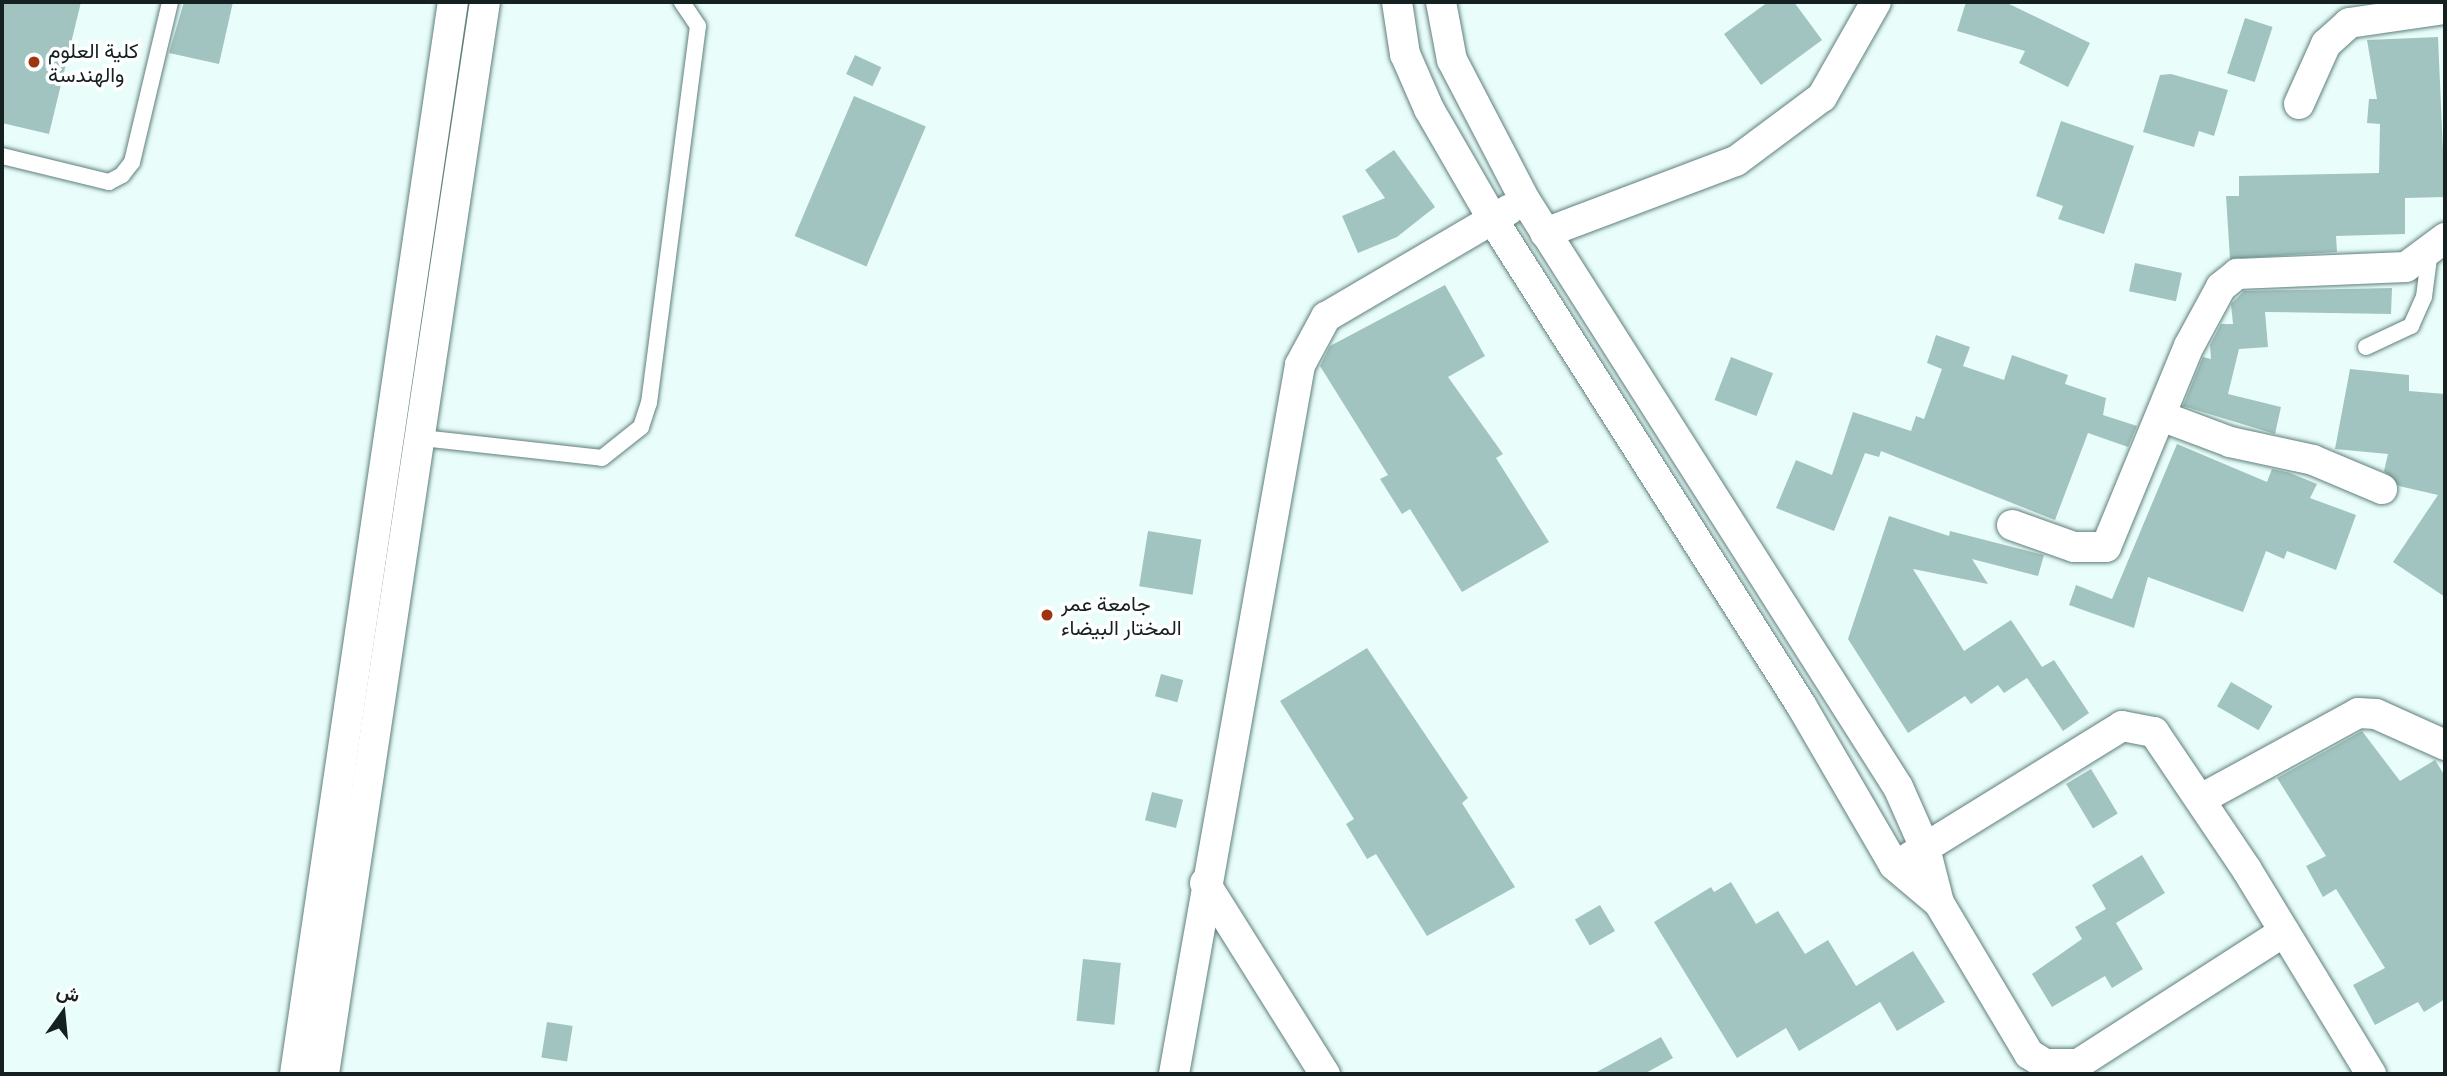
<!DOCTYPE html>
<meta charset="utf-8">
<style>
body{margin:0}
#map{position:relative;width:2447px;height:1076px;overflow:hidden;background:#e9fefb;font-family:"Exo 2",Vazirmatn,sans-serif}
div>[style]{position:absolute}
.building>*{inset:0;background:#a1c4c0;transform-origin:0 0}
.roads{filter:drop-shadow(0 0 2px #5f7f7c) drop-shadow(0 0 2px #5f7f7c)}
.lane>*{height:16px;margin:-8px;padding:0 8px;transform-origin:8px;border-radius:8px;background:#fff}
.street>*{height:30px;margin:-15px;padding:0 15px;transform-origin:15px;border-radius:15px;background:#fff}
.dots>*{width:19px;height:19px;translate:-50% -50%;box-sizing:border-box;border:4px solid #fff;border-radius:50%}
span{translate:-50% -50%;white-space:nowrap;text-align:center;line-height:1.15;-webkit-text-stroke:7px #fff;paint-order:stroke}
.poi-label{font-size:21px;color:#142120}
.left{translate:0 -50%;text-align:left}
.frame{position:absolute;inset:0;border:4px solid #142120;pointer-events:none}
.north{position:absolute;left:28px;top:978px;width:70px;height:70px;-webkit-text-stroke:5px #fff;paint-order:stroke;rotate:15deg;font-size:19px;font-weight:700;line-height:28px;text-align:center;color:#142120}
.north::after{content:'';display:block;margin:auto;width:24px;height:32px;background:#142120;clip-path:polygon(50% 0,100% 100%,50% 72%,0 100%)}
</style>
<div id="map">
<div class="building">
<div style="clip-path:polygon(2px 2px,81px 2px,49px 134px,2px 123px)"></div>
<div style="clip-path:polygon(184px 2px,233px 2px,219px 64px,169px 53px)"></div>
<div style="clip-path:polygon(1768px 2px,1794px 2px,1822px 40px,1761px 85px,1724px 34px)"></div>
<div style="clip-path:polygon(1966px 2px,2005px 2px,2090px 43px,2068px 87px,2019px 63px,2025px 51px,1957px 31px)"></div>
<div style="left:2245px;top:18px;width:29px;height:58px;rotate:18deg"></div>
<div style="clip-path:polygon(2438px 37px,2445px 197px,2405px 198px,2405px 234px,2336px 236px,2337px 252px,2230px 259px,2226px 196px,2239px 196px,2239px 176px,2379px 173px,2380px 124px,2367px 123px,2369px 99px,2377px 99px,2367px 40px)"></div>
<div style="left:855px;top:55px;width:29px;height:21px;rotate:25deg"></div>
<div style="clip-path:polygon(2171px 74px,2228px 90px,2214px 136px,2199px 131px,2194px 147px,2143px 132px,2160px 75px)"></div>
<div style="left:854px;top:96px;width:78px;height:152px;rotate:23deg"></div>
<div style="clip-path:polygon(2061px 121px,2134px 146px,2104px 234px,2058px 219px,2063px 206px,2036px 196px)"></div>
<div style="clip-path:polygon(1394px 150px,1435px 207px,1397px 237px,1358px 253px,1342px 216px,1385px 198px,1365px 170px)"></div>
<div style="left:2135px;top:263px;width:48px;height:29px;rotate:12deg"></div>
<div style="clip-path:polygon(1445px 285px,1485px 356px,1448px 377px,1503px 454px,1496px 458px,1549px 542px,1462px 592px,1410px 509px,1402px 514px,1380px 479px,1388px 475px,1320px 366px,1330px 346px)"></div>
<div style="clip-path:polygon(2392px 288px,2391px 314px,2265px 312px,2268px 347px,2239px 349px,2228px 394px,2281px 407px,2275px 434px,2183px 406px,2203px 357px,2211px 359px,2210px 345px,2221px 324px,2233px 324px,2231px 304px,2244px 291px)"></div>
<div style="clip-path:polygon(1936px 335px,1970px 347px,1963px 366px,2004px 380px,2012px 355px,2068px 375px,2065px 384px,2106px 398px,2103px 415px,2137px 426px,2128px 447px,2088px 433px,2055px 520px,1881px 451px,1879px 457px,1865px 453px,1834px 531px,1776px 508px,1796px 460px,1832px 475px,1853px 412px,1911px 431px,1916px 416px,1924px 419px,1942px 369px,1927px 363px)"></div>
<div style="left:1731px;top:357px;width:45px;height:46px;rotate:21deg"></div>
<div style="clip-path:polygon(2350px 369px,2409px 375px,2409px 391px,2445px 394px,2445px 597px,2393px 562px,2438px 495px,2399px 486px,2384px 471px,2388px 454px,2335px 449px)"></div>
<div style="clip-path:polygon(2177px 444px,2267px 482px,2272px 469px,2290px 473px,2317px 484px,2310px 498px,2356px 515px,2336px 570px,2287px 551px,2284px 559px,2266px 551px,2243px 612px,2148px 577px,2134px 628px,2069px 605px,2076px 585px,2112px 599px)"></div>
<div style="clip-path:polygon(1889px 516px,1949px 536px,1950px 531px,2044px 555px,2038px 576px,1972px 559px,1988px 584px,1913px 569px,1964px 651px,2011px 620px,2042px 667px,2054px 660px,2089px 713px,2063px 731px,2027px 678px,2004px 693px,1998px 685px,1971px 704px,1965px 696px,1908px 733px,1848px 639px)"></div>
<div style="left:1148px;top:531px;width:54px;height:56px;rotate:9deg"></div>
<div style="clip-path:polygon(1367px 648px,1468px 798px,1462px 803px,1515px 887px,1427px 936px,1376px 854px,1367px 859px,1346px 824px,1354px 819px,1280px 701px)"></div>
<div style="left:1161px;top:674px;width:23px;height:23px;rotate:15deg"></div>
<div style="left:2231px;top:682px;width:48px;height:28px;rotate:30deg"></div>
<div style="clip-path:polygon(2362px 731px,2400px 781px,2435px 760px,2445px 776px,2445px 999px,2424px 1012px,2418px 1002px,2375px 1025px,2353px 985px,2385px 968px,2336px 889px,2323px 897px,2306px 866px,2326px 856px,2277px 778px)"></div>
<div style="left:2091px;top:769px;width:52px;height:29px;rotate:59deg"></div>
<div style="left:1152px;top:792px;width:32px;height:29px;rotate:14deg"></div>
<div style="clip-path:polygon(2142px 855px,2165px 893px,2116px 923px,2143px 969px,2112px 988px,2105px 976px,2052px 1007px,2032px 974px,2082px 939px,2075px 927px,2106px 909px,2092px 885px)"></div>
<div style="clip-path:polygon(1731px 882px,1756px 924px,1778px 911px,1805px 954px,1828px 940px,1856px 986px,1913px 951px,1945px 1002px,1897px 1031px,1880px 1002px,1799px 1051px,1786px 1028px,1737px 1058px,1654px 922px,1711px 887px,1714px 892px)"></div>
<div style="left:1600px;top:905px;width:30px;height:29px;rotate:60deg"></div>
<div style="left:1083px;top:959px;width:38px;height:62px;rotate:6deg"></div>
<div style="left:547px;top:1022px;width:26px;height:36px;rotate:9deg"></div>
<div style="clip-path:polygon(1661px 1037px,1673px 1058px,1644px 1074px,1593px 1074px)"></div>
</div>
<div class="roads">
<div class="lane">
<div style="left:2px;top:156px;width:110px;rotate:13.7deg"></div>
<div style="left:109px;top:182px;width:15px;rotate:-28deg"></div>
<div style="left:122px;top:175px;width:16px;rotate:-52deg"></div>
<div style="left:132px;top:162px;width:164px;rotate:-76.6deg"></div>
<div style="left:2366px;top:347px;width:50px;rotate:-25deg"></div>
<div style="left:2411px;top:326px;width:32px;rotate:-66deg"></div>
<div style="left:2424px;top:297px;width:47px;rotate:-82.7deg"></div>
<div style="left:413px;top:437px;width:190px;rotate:6.3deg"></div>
<div style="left:602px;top:458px;width:50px;rotate:-38.5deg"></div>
<div style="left:641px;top:427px;width:25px;rotate:-72deg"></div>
<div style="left:649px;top:403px;width:380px;rotate:-82.6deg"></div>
<div style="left:698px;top:26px;width:29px;rotate:-124deg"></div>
</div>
<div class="street">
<div style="left:1397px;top:2px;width:53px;rotate:81.3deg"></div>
<div style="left:1405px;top:54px;width:60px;rotate:66.4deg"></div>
<div style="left:1429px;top:109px;width:128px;rotate:60deg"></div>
<div style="left:1493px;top:220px;width:575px;rotate:57.58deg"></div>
<div style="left:1801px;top:705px;width:185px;rotate:59.8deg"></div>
<div style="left:1894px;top:865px;width:59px;rotate:40.2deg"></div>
<div style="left:1441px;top:2px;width:59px;rotate:79.3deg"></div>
<div style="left:1452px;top:60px;width:158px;rotate:62.5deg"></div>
<div style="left:1525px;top:200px;width:695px;rotate:57.57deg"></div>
<div style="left:1898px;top:787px;width:67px;rotate:66.1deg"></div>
<div style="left:1925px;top:848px;width:57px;rotate:75.7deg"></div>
<div style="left:1939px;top:903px;width:176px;rotate:59.2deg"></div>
<div style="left:2029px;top:1054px;width:19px;rotate:32deg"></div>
<div style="left:2045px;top:1064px;width:33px"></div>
<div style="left:2078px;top:1064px;width:245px;rotate:-32.7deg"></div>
<div style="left:2299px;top:104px;width:66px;rotate:-65.8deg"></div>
<div style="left:2326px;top:44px;width:31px;rotate:-42deg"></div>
<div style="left:2349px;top:23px;width:97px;rotate:-8.3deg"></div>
<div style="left:1545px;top:233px;width:204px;rotate:-20.7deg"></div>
<div style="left:1736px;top:161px;width:107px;rotate:-36.7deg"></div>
<div style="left:1822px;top:97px;width:109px;rotate:-60.4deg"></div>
<div style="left:2161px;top:416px;width:74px;rotate:20.6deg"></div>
<div style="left:2230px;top:442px;width:85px;rotate:12.2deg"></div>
<div style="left:2313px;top:460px;width:75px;rotate:22.8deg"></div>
<div style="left:2012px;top:525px;width:66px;rotate:19.5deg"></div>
<div style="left:2074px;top:547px;width:32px"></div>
<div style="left:2106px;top:547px;width:217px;rotate:-67.6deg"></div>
<div style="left:2189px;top:346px;width:67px;rotate:-61.5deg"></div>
<div style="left:2221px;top:287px;width:21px;rotate:-39deg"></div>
<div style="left:2237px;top:274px;width:169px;rotate:-2.4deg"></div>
<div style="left:2406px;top:267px;width:49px;rotate:-36.6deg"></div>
<div style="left:2201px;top:799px;width:179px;rotate:-28.7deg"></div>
<div style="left:2358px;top:713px;width:18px;rotate:3deg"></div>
<div style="left:2376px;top:714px;width:76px;rotate:24.2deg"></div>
<div style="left:1910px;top:857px;width:249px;rotate:-31.7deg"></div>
<div style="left:2122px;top:726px;width:33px;rotate:11deg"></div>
<div style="left:2154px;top:732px;width:166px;rotate:56deg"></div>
<div style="left:2247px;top:870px;width:239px;rotate:58.7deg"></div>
<div style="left:1205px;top:883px;width:226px;rotate:57.9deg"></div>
<div style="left:295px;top:1074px;width:1084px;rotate:-81.62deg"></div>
<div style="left:324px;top:1074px;width:1084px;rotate:-81.46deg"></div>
<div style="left:1174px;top:1074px;width:720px;rotate:-79.92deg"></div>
<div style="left:1300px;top:365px;width:55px;rotate:-61.6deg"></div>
<div style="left:1326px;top:317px;width:213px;rotate:-30.4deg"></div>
</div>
</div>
<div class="dots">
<div style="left:34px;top:62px;background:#9d3610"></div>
<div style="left:1047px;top:615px;background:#9d3610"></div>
</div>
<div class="poi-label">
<span class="left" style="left:48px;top:62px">كلية العلوم<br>والهندسة</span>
<span class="left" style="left:1061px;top:615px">جامعة عمر<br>المختار البيضاء</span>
</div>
<div class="frame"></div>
<div class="north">ش</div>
</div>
